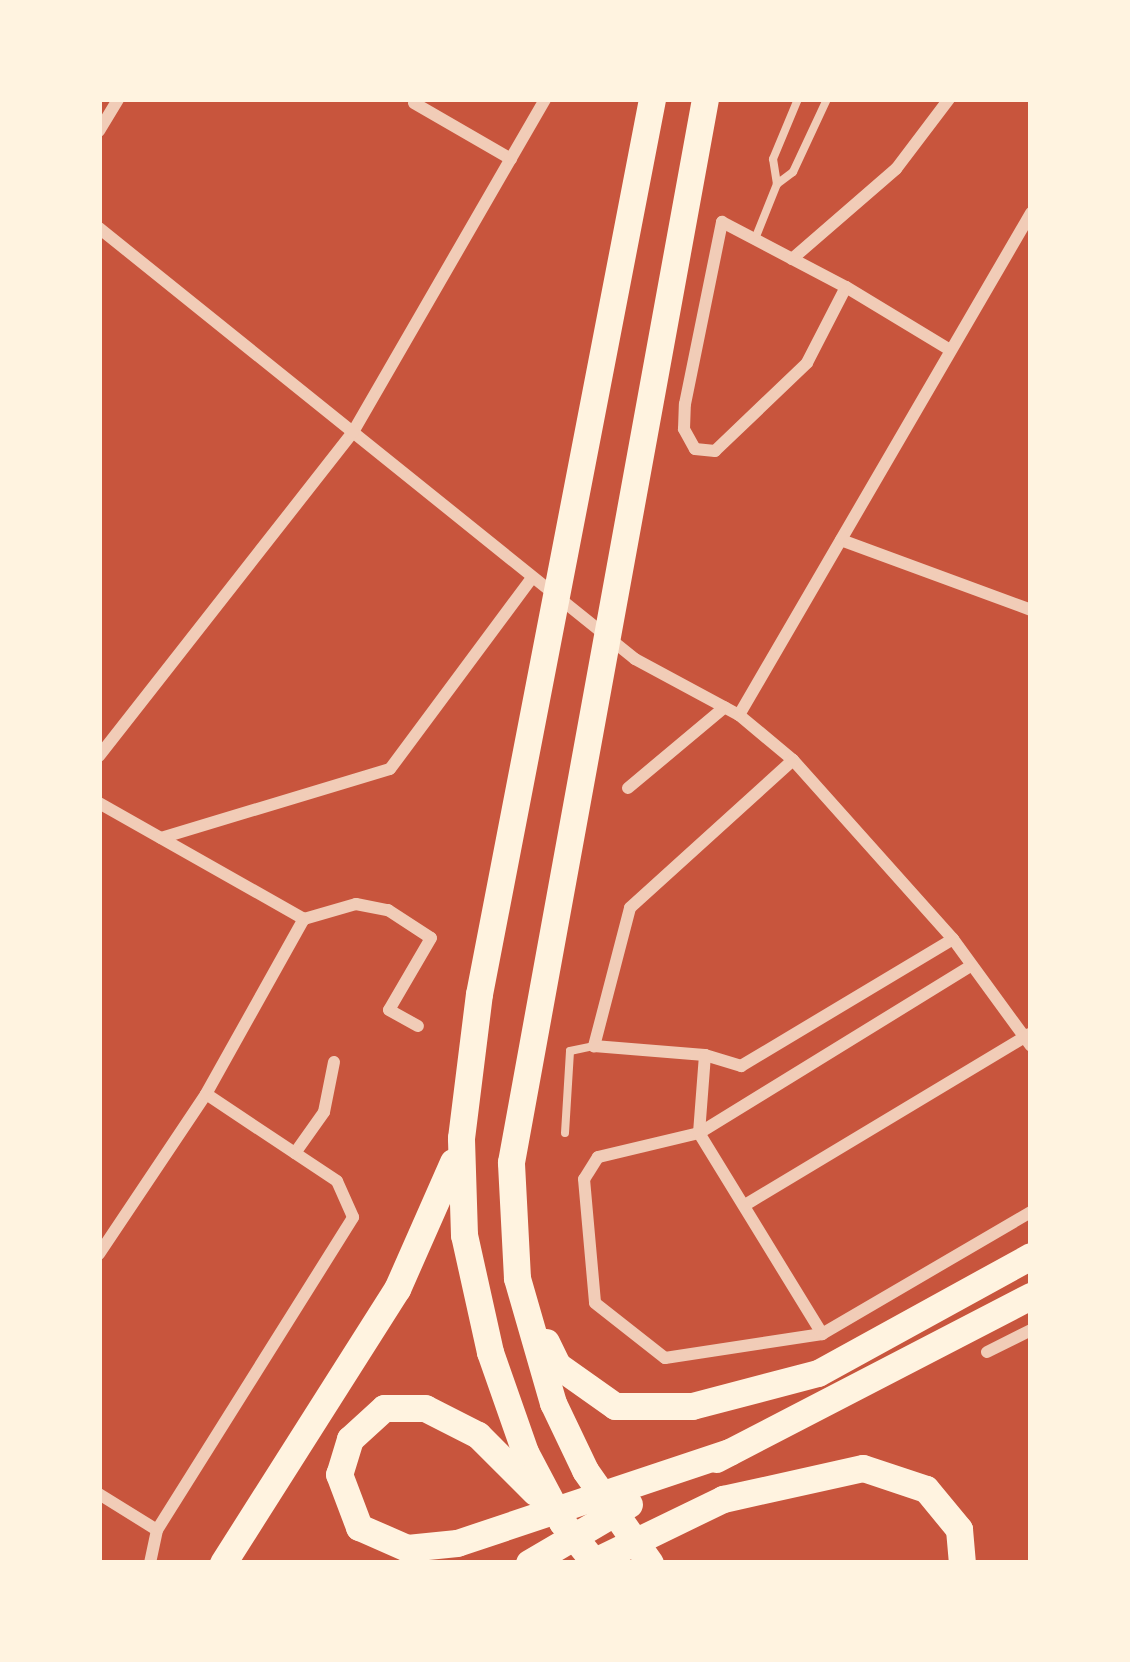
<!DOCTYPE html>
<style>
body{margin:0}
#map{position:relative;width:1130px;height:1662px;overflow:hidden;background:#c8553d;font-family:"Fira Sans",sans-serif}
div>[style]{position:absolute}
.service>*{height:8px;margin:-4px;padding:0 4px;transform-origin:4px;border-radius:4px;background:#f1ccb7}
.minor>*{height:12px;margin:-6px;padding:0 6px;transform-origin:6px;border-radius:6px;background:#f1ccb7}
.trunk>*{height:27px;margin:-13.5px;padding:0 13.5px;transform-origin:13.5px;border-radius:13.5px;background:#fff3e0}
span{translate:-50% -50%;white-space:nowrap;text-align:center;line-height:1.15;-webkit-text-stroke:10px #fff3e0;paint-order:stroke}
.frame{position:absolute;inset:0;border:102px solid #fff3e0;pointer-events:none}
</style>
<div id="map">
<div class="service">
<div style="left:777px;top:184px;width:20px;rotate:-37deg"></div>
<div style="left:793px;top:172px;width:81px;rotate:-65deg"></div>
<div style="left:755px;top:239px;width:59px;rotate:-68.2deg"></div>
<div style="left:777px;top:184px;width:25px;rotate:-99deg"></div>
<div style="left:773px;top:159px;width:65px;rotate:-67.4deg"></div>
<div style="left:565px;top:1133px;width:82px;rotate:-86.5deg"></div>
<div style="left:570px;top:1051px;width:25px;rotate:-12deg"></div>
</div>
<div class="minor">
<div style="left:414px;top:103px;width:112px;rotate:30deg"></div>
<div style="left:99px;top:131px;width:37px;rotate:-59deg"></div>
<div style="left:99px;top:228px;width:688px;rotate:38.8deg"></div>
<div style="left:635px;top:659px;width:118px;rotate:28.3deg"></div>
<div style="left:739px;top:715px;width:70px;rotate:39.8deg"></div>
<div style="left:793px;top:760px;width:240px;rotate:48.2deg"></div>
<div style="left:953px;top:939px;width:132px;rotate:53.9deg"></div>
<div style="left:792px;top:259px;width:138px;rotate:-40.9deg"></div>
<div style="left:896px;top:169px;width:88px;rotate:-52.9deg"></div>
<div style="left:846px;top:287px;width:85px;rotate:117.2deg"></div>
<div style="left:807px;top:363px;width:127px;rotate:136.3deg"></div>
<div style="left:715px;top:451px;width:20px;rotate:-174deg"></div>
<div style="left:695px;top:449px;width:23px;rotate:-119deg"></div>
<div style="left:684px;top:429px;width:25px;rotate:-88deg"></div>
<div style="left:685px;top:404px;width:186px;rotate:-78.5deg"></div>
<div style="left:722px;top:222px;width:140px;rotate:27.7deg"></div>
<div style="left:846px;top:287px;width:122px;rotate:31.2deg"></div>
<div style="left:841px;top:540px;width:202px;rotate:20.2deg"></div>
<div style="left:739px;top:715px;width:581px;rotate:-59.81deg"></div>
<div style="left:99px;top:756px;width:412px;rotate:-51.9deg"></div>
<div style="left:353px;top:432px;width:384px;rotate:-60deg"></div>
<div style="left:793px;top:760px;width:220px;rotate:137.8deg"></div>
<div style="left:630px;top:908px;width:143px;rotate:104.6deg"></div>
<div style="left:594px;top:1046px;width:111px;rotate:4.6deg"></div>
<div style="left:705px;top:1055px;width:38px;rotate:17deg"></div>
<div style="left:741px;top:1066px;width:247px;rotate:-30.9deg"></div>
<div style="left:628px;top:788px;width:126px;rotate:-39.9deg"></div>
<div style="left:99px;top:803px;width:236px;rotate:29.5deg"></div>
<div style="left:304px;top:919px;width:54px;rotate:-16.1deg"></div>
<div style="left:356px;top:904px;width:33px;rotate:11deg"></div>
<div style="left:388px;top:910px;width:51px;rotate:33.1deg"></div>
<div style="left:431px;top:938px;width:83px;rotate:120.3deg"></div>
<div style="left:389px;top:1010px;width:33px;rotate:29deg"></div>
<div style="left:161px;top:838px;width:239px;rotate:-16.8deg"></div>
<div style="left:390px;top:769px;width:237px;rotate:-53.4deg"></div>
<div style="left:969px;top:967px;width:317px;rotate:148.4deg"></div>
<div style="left:699px;top:1133px;width:104px;rotate:166.6deg"></div>
<div style="left:598px;top:1157px;width:26px;rotate:122deg"></div>
<div style="left:584px;top:1179px;width:124px;rotate:84.9deg"></div>
<div style="left:595px;top:1303px;width:89px;rotate:38.2deg"></div>
<div style="left:665px;top:1358px;width:159px;rotate:-8.7deg"></div>
<div style="left:822px;top:1334px;width:242px;rotate:-30.3deg"></div>
<div style="left:705px;top:1055px;width:78px;rotate:94.4deg"></div>
<div style="left:699px;top:1133px;width:236px;rotate:58.5deg"></div>
<div style="left:295px;top:1153px;width:50px;rotate:-54.7deg"></div>
<div style="left:324px;top:1112px;width:51px;rotate:-78.7deg"></div>
<div style="left:745px;top:1205px;width:332px;rotate:-31deg"></div>
<div style="left:99px;top:1254px;width:192px;rotate:-56.2deg"></div>
<div style="left:206px;top:1094px;width:201px;rotate:-60.8deg"></div>
<div style="left:987px;top:1352px;width:49px;rotate:-26.6deg"></div>
<div style="left:99px;top:1494px;width:68px;rotate:31.8deg"></div>
<div style="left:150px;top:1563px;width:34px;rotate:-78deg"></div>
<div style="left:157px;top:1530px;width:369px;rotate:-57.9deg"></div>
<div style="left:353px;top:1217px;width:39px;rotate:-114deg"></div>
<div style="left:337px;top:1181px;width:157px;rotate:-146.4deg"></div>
</div>
<div class="trunk">
<div style="left:546px;top:1342px;width:25px;rotate:64deg"></div>
<div style="left:557px;top:1365px;width:71px;rotate:35.3deg"></div>
<div style="left:615px;top:1406px;width:77px"></div>
<div style="left:692px;top:1406px;width:130px;rotate:-14.7deg"></div>
<div style="left:818px;top:1373px;width:243px;rotate:-28.8deg"></div>
<div style="left:716px;top:1459px;width:355px;rotate:-27.4deg"></div>
<div style="left:535px;top:1492px;width:81px;rotate:-135deg"></div>
<div style="left:478px;top:1435px;width:59px;rotate:-153deg"></div>
<div style="left:425px;top:1408px;width:41px;rotate:180deg"></div>
<div style="left:384px;top:1408px;width:46px;rotate:137.6deg"></div>
<div style="left:350px;top:1439px;width:37px;rotate:107deg"></div>
<div style="left:339px;top:1474px;width:57px;rotate:69.3deg"></div>
<div style="left:359px;top:1527px;width:52px;rotate:23.6deg"></div>
<div style="left:407px;top:1548px;width:50px;rotate:-5.7deg"></div>
<div style="left:457px;top:1543px;width:287px;rotate:-18.5deg"></div>
<div style="left:223px;top:1563px;width:325px;rotate:-57.6deg"></div>
<div style="left:397px;top:1289px;width:139px;rotate:-66.2deg"></div>
<div style="left:529px;top:1563px;width:116px;rotate:-30.5deg"></div>
<div style="left:591px;top:1563px;width:147px;rotate:-25.9deg"></div>
<div style="left:723px;top:1499px;width:143px;rotate:-12.5deg"></div>
<div style="left:863px;top:1468px;width:66px;rotate:18.4deg"></div>
<div style="left:926px;top:1489px;width:52px;rotate:50.5deg"></div>
<div style="left:959px;top:1529px;width:34px;rotate:85deg"></div>
<div style="left:595px;top:1563px;width:53px;rotate:-128.8deg"></div>
<div style="left:562px;top:1522px;width:79px;rotate:-117.9deg"></div>
<div style="left:525px;top:1452px;width:106px;rotate:-109.3deg"></div>
<div style="left:490px;top:1352px;width:120px;rotate:-102.5deg"></div>
<div style="left:464px;top:1235px;width:97px;rotate:-91.8deg"></div>
<div style="left:461px;top:1138px;width:145px;rotate:-82.9deg"></div>
<div style="left:479px;top:994px;width:912px;rotate:-79.06deg"></div>
<div style="left:650px;top:1563px;width:113px;rotate:-125deg"></div>
<div style="left:585px;top:1470px;width:74px;rotate:-115.5deg"></div>
<div style="left:553px;top:1403px;width:130px;rotate:-106.1deg"></div>
<div style="left:517px;top:1278px;width:116px;rotate:-93deg"></div>
<div style="left:511px;top:1162px;width:1081px;rotate:-79.66deg"></div>
</div>
<div class="frame"></div>
</div>
